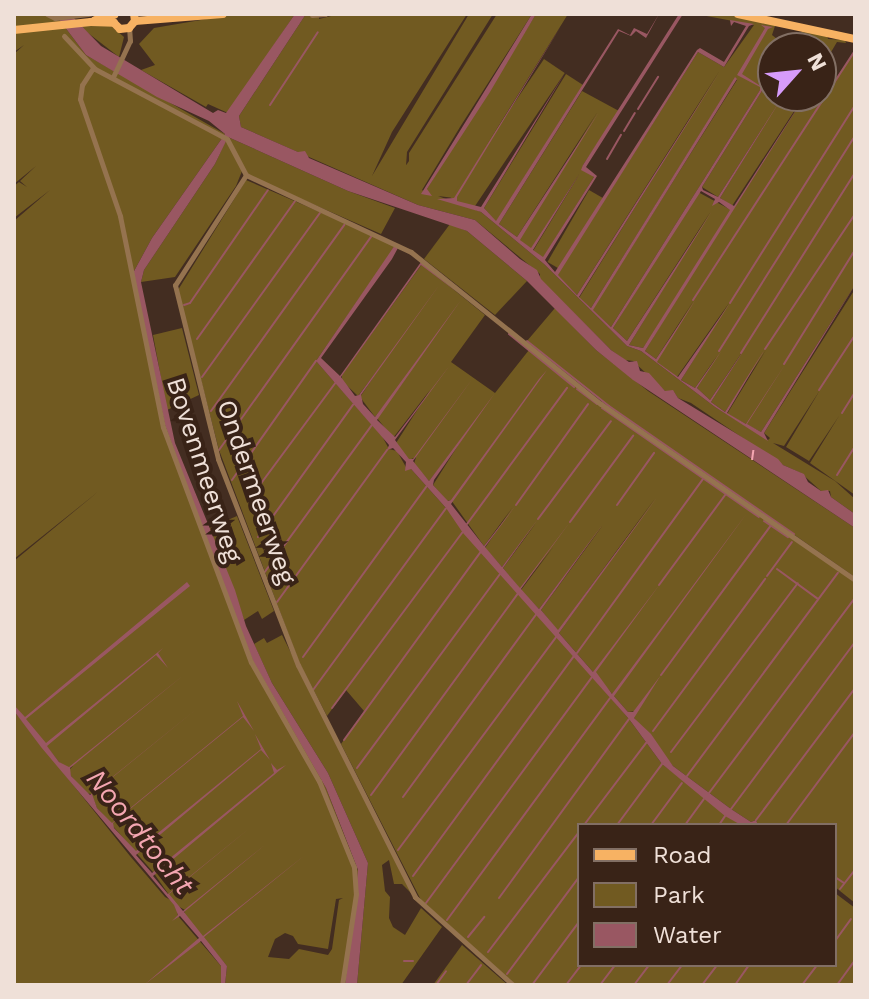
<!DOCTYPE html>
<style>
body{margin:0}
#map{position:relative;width:869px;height:999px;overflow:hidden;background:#432d21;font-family:"Work Sans",sans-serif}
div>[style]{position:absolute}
.green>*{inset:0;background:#715a21;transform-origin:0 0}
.water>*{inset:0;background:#995762}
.stream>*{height:2px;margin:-1px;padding:0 1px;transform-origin:1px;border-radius:1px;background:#995762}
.ferry>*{height:2px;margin-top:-1px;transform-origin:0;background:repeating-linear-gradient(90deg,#f4a6b1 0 10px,transparent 0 18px)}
.minor>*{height:5px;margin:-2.5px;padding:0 2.5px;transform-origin:2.5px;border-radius:2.5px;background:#95734f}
.primary>*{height:8px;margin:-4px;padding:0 4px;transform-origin:4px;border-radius:4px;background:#f7b263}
span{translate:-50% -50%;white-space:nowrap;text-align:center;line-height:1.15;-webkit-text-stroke:8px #392317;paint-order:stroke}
.street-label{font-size:26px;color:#efe0d8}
.water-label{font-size:28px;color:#f4a6b1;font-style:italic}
.frame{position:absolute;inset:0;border:16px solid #efe0d8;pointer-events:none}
.legend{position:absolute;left:577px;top:823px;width:260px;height:144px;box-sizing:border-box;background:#392317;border:2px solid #826f64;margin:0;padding:10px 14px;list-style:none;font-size:24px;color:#efe0d8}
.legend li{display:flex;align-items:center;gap:16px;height:40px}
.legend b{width:40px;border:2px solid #826f64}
.north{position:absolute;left:757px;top:32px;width:80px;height:80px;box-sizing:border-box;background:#392317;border:2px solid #826f64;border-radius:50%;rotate:63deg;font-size:22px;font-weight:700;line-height:32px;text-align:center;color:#efe0d8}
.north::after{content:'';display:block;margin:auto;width:28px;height:36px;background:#d69bfa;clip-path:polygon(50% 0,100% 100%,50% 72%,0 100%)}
</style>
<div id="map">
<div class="green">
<div style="clip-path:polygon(evenodd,14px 14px,55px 14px,86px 55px,225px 134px,152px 238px,133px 273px,165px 425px,241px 628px,326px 788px,358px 871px,345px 985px,225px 985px,227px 966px,184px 915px,185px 910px,176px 905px,178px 916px,221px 966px,221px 985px,14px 985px,14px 711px,130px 856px,165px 897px,174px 902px,153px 872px,97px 808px,91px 794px,85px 793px,71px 776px,69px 770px,73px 766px,66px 768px,59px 762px,14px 705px,14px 561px,99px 491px,14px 559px,14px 221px,50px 190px,14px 218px,14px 186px,19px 182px,27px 187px,20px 181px,36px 166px,14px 184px,14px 54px,24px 45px,14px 52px,14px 14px,343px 898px,339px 900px,332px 949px,328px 955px,299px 949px,289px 959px,268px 957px,275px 939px,285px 933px,293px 936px,298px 944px,328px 949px,336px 899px,343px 898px)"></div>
<div style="clip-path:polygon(236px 14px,295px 14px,228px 113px,208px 104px,206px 107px,141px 70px,155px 65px,139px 44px,154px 28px)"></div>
<div style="clip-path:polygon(306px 14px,319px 16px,319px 19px,339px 14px,467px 14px,392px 132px,372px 176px,469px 14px,493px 14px,407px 152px,406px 166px,398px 177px,409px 161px,409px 153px,497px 14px,532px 14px,460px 127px,422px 190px,425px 192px,536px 14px,568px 14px,454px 198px,438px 196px,481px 212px,544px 264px,627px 346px,641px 351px,715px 407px,768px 440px,770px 438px,764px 433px,855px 289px,855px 495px,810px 463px,839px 416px,809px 461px,786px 447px,820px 390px,784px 446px,773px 443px,835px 481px,855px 499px,855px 514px,831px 497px,830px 491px,821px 491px,801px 473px,783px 465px,691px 403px,678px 398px,674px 392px,665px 391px,633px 361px,625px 360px,611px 350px,540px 279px,540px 274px,475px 220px,418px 205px,241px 127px,239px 116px)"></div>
<div style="clip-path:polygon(696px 14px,724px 14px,776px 23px,772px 35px,777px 39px,770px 52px,773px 54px,773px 96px,804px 96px,732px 206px,720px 198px,767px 121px,718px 197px,702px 187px,763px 89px,762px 87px,611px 327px,592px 310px,737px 80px,735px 78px,591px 308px,579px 298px,720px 70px,577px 295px,557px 275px,698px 52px,724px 67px,754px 25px)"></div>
<div style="clip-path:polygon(109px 24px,124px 37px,119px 57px,79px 26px)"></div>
<div style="clip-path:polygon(804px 29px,827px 36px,828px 39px,845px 40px,846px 43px,837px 42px,821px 69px,821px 48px,789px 48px)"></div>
<div style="clip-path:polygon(855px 51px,855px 285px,761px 432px,727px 414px,766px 350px,725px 412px,711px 402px,745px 348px,710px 400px,697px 388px,717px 356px,695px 388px,681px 380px,729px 303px,677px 377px,656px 362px,694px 300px,656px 359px,645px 351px,677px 298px,643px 348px,629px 345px,711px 211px,627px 341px,613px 328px,698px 192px,731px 210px,701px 260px,805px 96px,821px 96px,821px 87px,827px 91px)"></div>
<div style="left:544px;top:59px;width:25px;height:167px;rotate:34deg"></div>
<div style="clip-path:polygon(566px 74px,583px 85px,496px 222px,484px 208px)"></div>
<div style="clip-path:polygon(582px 91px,619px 111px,583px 165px,594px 177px,543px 258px,533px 251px,580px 173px,531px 249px,519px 240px,598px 111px,517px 237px,499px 224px)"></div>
<div style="clip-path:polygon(228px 137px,348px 191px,395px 208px,381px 234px,249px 176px)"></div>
<div style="clip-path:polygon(226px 140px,242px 171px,236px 186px,175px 277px,141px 282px,144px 270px,215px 164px)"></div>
<div style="clip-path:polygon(246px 180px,396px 245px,316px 361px,382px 436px,389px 449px,397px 451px,407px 469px,411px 469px,446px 508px,629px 719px,662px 764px,741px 825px,579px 825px,579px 965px,835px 965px,835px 893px,855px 908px,855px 985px,516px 985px,421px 900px,341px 744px,364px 711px,346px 690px,327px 716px,299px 662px,219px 450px,178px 290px)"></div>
<div style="left:589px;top:190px;width:16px;height:83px;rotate:30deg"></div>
<div style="clip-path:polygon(450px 224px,467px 231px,527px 281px,495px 315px,424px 259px)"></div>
<div style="clip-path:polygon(422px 264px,485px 315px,451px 362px,495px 393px,529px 350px,614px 416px,855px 581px,855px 903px,835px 887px,835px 825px,758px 825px,756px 820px,751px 822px,731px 809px,673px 766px,634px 718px,635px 711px,628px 712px,559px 633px,656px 497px,558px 631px,541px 610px,603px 525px,539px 609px,521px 590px,554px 546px,520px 589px,503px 568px,536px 523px,502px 567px,485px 548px,512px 508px,484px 546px,451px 500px,447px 501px,433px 485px,462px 439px,429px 481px,414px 464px,416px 457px,409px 460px,396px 443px,430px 390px,393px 438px,377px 418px,411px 371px,375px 417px,360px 397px,383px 363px,358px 396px,342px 381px,342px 375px)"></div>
<div style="clip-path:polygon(555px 308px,596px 350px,648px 391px,855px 528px,855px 577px,609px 406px,527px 341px)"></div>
<div style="clip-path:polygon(182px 328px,199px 395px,167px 410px,153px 335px)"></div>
<div style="clip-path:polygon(237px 516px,274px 611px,262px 619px,258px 611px,244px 620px,209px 528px)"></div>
<div style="clip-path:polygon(282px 635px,413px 895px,402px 884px,394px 884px,389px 860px,382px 865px,385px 891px,390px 897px,389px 918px,393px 927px,405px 935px,421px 908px,442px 927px,401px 985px,357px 985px,368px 863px,328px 773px,272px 683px,254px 644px,264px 638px,267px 643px)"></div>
<div style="clip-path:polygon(462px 945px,508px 985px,433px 985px)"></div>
</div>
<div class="water">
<div style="clip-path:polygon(55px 14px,70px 14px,101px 46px,213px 113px,218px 110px,226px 113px,295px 14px,306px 14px,239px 116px,241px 127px,298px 152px,305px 151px,309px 158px,418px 205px,475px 220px,520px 259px,537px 270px,541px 279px,611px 350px,629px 362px,637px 361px,640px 371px,649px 373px,665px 391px,673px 390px,678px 398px,778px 459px,783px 465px,804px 474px,808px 482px,821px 491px,828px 490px,831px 497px,855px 514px,855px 528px,633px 380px,596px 350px,527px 281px,467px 231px,348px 191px,228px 137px,215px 164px,144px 270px,141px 282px,175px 443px,235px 590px,246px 626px,272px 683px,328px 773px,368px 863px,357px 985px,345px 985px,358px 870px,326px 788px,253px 661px,213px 557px,165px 425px,133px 273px,152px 238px,225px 134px,209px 121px,157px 97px,86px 55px)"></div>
<div style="clip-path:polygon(532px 14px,536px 14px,490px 92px,427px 189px,432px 196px,421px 194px)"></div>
<div style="clip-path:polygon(evenodd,659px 14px,646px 38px,636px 31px,631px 36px,619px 31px,499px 224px,517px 237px,599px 112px,520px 240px,531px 248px,580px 173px,533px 250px,543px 257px,594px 177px,581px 170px,583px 165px,679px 14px,683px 14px,586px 167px,597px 176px,545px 260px,555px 272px,697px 50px,700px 48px,724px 62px,746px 26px,734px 22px,731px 26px,730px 20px,754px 24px,749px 26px,724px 67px,698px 52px,558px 275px,577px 295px,721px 70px,579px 297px,591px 308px,735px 77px,737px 79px,593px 310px,611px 327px,760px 90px,760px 87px,737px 75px,765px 28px,761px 25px,773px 27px,768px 29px,742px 74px,762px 87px,773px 73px,702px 187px,703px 190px,718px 197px,783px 96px,720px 198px,734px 206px,805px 96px,645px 351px,656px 359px,696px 299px,657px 362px,678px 377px,730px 303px,681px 380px,695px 388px,722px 350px,697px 388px,710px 400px,746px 347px,711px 402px,725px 412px,765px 349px,727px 413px,746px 424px,786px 363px,747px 424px,761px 432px,855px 285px,764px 433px,768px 441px,715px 407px,641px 351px,627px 346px,544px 264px,481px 212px,437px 199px,454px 198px,561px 26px,457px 197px,457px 201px,481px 207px,565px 73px,484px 208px,496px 221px,618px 29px,630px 35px,634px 28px,647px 34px,659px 14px,701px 191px,715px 199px,712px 206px,719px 202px,730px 210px,643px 348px,629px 345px,712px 211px,627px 341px,613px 328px,701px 191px)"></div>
<div style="clip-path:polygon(395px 245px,399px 246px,392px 259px,321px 358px,340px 376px,421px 262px,457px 292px,421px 265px,341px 377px,355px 396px,359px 395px,440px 284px,361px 395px,363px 404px,375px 417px,461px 300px,377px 420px,395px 437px,450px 365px,395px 440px,409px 459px,413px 459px,473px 378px,413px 461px,429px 481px,495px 393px,434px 480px,433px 485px,448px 501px,451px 500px,539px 379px,547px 370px,451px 504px,484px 546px,516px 505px,485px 547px,502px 567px,538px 519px,503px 568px,520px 588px,570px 522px,521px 589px,539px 609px,603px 524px,541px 610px,558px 630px,658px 496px,559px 633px,593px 672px,660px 584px,596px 672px,612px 694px,747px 513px,614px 696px,628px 712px,633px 712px,661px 675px,634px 718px,651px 734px,673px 766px,731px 809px,751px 822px,756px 820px,758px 825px,741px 825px,725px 816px,662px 764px,629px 719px,463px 533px,446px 508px,411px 469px,405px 471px,406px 462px,393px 448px,387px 450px,389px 445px,316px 361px)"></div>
<div style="clip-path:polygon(187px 582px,190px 586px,26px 719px,46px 743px,163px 648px,158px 653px,168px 668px,156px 655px,47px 746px,59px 762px,69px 767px,185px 674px,70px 768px,71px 776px,90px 795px,199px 707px,92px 794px,97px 808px,112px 823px,243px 716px,237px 701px,254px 731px,243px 717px,113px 823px,114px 828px,136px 851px,261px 749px,255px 734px,270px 760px,261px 750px,136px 855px,152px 873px,274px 773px,271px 763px,277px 770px,286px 765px,153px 876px,168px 894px,251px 827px,169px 894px,183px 911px,266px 844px,184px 912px,203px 936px,305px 855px,204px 937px,227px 966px,225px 985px,221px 985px,221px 966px,201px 941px,144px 985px,199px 938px,180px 916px,172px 921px,178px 915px,174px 905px,41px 747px,14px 711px,14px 705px,25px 717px)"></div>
</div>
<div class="stream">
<div style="left:270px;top:105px;width:87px;rotate:-56.7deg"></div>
<div style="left:638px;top:109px;width:38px;rotate:-58deg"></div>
<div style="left:624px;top:131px;width:21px;rotate:-59deg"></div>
<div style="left:607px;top:159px;width:28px;rotate:-60deg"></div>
<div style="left:693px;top:300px;width:297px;rotate:-57deg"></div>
<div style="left:730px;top:303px;width:234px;rotate:-57.7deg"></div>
<div style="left:184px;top:305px;width:6px;rotate:-18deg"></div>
<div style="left:190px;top:303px;width:137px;rotate:-55.4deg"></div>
<div style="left:509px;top:334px;width:84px;rotate:39.2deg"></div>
<div style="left:197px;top:339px;width:169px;rotate:-54.6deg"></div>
<div style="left:527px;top:341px;width:105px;rotate:38.4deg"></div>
<div style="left:609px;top:406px;width:225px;rotate:34.7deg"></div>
<div style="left:765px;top:349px;width:162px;rotate:-56.3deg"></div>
<div style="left:719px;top:351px;width:254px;rotate:-57.7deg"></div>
<div style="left:741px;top:353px;width:213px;rotate:-57.7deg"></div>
<div style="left:784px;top:364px;width:134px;rotate:-58.1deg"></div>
<div style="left:202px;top:377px;width:202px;rotate:-54.3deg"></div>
<div style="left:577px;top:389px;width:25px;rotate:37deg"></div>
<div style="left:819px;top:390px;width:66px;rotate:-56.8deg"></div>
<div style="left:602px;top:408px;width:191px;rotate:34.8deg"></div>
<div style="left:211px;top:411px;width:229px;rotate:-54.4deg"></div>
<div style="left:842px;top:413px;width:25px;rotate:-58deg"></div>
<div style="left:219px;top:450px;width:262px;rotate:-54.5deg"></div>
<div style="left:837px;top:475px;width:34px;rotate:-58deg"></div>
<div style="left:232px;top:480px;width:146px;rotate:-54.8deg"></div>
<div style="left:248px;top:501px;width:148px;rotate:-53.5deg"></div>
<div style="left:516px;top:505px;width:124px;rotate:-54.5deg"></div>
<div style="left:617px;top:505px;width:64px;rotate:-54.6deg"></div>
<div style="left:538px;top:519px;width:122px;rotate:-53.3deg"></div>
<div style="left:764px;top:521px;width:29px;rotate:34deg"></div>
<div style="left:570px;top:522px;width:107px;rotate:-53.8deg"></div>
<div style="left:467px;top:524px;width:169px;rotate:-53.7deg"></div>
<div style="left:258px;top:537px;width:163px;rotate:-54.3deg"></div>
<div style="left:777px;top:569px;width:51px;rotate:36.2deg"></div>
<div style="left:264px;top:573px;width:183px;rotate:-53.9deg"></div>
<div style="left:767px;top:576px;width:42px;rotate:-53.7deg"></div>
<div style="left:659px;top:585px;width:112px;rotate:-53.7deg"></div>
<div style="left:277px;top:602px;width:188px;rotate:-54.1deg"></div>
<div style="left:577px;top:653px;width:215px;rotate:-54.1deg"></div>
<div style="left:303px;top:657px;width:211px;rotate:-54.1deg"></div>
<div style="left:661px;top:675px;width:186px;rotate:-53.7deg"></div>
<div style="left:313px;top:690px;width:225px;rotate:-53.8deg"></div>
<div style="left:332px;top:708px;width:222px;rotate:-53.4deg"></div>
<div style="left:653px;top:731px;width:189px;rotate:-53.6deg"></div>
<div style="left:344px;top:740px;width:235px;rotate:-54deg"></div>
<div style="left:671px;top:752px;width:211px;rotate:-53.1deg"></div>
<div style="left:357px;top:768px;width:241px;rotate:-53.6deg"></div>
<div style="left:687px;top:776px;width:253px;rotate:-53.4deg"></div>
<div style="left:709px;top:793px;width:244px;rotate:-53.2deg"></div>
<div style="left:371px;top:795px;width:251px;rotate:-53.9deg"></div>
<div style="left:403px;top:797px;width:228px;rotate:-53.9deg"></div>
<div style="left:731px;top:809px;width:208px;rotate:-53.4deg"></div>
<div style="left:756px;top:820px;width:165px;rotate:-53.1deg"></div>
<div style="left:584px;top:825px;width:103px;rotate:-52.9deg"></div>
<div style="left:617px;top:825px;width:76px;rotate:-53.6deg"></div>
<div style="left:651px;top:825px;width:52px;rotate:-53.6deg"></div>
<div style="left:685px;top:825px;width:32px;rotate:-54deg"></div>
<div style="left:719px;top:825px;width:11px;rotate:-56deg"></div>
<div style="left:786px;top:825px;width:116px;rotate:-53.4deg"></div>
<div style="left:398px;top:850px;width:267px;rotate:-53.4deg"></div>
<div style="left:413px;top:876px;width:273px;rotate:-53.8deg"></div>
<div style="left:835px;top:877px;width:11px;rotate:34deg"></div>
<div style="left:840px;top:889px;width:24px;rotate:-52deg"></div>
<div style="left:499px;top:898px;width:221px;rotate:-54deg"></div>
<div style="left:426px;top:903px;width:280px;rotate:-53.7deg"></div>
<div style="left:447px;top:920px;width:275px;rotate:-53.7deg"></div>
<div style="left:468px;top:937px;width:26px;rotate:-51deg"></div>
<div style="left:835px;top:941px;width:27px;rotate:-54deg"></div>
<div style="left:488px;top:952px;width:151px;rotate:-52.8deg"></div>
<div style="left:404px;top:961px;width:9px"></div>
<div style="left:507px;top:974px;width:121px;rotate:-53.4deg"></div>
<div style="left:436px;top:985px;width:17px;rotate:-54deg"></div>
<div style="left:466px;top:985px;width:25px;rotate:-53deg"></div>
<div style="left:532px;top:985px;width:79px;rotate:-53.3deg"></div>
<div style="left:566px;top:985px;width:25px;rotate:-53deg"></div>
<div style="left:600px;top:985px;width:25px;rotate:-53deg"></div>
<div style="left:634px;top:985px;width:25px;rotate:-53deg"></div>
<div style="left:667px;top:985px;width:25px;rotate:-53deg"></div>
<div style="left:702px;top:985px;width:25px;rotate:-53deg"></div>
<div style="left:735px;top:985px;width:24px;rotate:-55deg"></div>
<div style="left:802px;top:985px;width:25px;rotate:-53deg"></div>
<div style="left:837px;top:985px;width:31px;rotate:-54deg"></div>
</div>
<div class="ferry">
<div style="left:752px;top:460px;width:15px;rotate:-82deg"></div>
</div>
<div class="minor">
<div style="left:47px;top:14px;width:9px;rotate:27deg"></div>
<div style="left:55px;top:18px;width:35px;rotate:-7deg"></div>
<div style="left:312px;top:15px;width:13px;rotate:-4deg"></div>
<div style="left:64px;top:36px;width:45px;rotate:46.8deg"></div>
<div style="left:95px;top:69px;width:149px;rotate:27.9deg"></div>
<div style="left:227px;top:139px;width:41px;rotate:62.2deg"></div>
<div style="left:246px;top:175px;width:182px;rotate:25deg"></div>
<div style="left:411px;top:252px;width:243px;rotate:38.7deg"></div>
<div style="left:601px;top:404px;width:309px;rotate:34.7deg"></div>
<div style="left:93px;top:68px;width:20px;rotate:123deg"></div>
<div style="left:82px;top:85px;width:14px;rotate:98deg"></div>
<div style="left:80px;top:99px;width:124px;rotate:71.1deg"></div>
<div style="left:120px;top:216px;width:215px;rotate:78.5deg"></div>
<div style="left:163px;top:427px;width:251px;rotate:69.5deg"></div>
<div style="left:251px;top:662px;width:137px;rotate:60.3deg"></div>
<div style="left:319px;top:781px;width:93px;rotate:67.9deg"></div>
<div style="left:354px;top:867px;width:27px;rotate:86deg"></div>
<div style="left:356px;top:894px;width:92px;rotate:98.7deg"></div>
<div style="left:113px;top:77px;width:40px;rotate:-65deg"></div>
<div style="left:130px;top:41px;width:13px;rotate:-94deg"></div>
<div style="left:246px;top:175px;width:131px;rotate:122.8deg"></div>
<div style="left:175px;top:285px;width:179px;rotate:76.1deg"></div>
<div style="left:218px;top:459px;width:221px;rotate:68.8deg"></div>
<div style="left:298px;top:665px;width:260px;rotate:63.2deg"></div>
<div style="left:415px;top:897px;width:132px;rotate:41.9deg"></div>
</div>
<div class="primary">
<div style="left:738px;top:14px;width:120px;rotate:12.1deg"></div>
<div style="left:95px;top:20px;width:20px;rotate:-15deg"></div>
<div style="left:135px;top:21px;width:88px;rotate:-4.5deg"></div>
<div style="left:114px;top:23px;width:8px;rotate:45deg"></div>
<div style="left:120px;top:29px;width:9px;rotate:-6deg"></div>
<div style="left:129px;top:28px;width:9px;rotate:-49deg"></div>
<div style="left:135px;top:21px;width:7px;rotate:-98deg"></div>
<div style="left:14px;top:30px;width:77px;rotate:-5.9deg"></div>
<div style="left:91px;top:22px;width:23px;rotate:2deg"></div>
</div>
<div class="street-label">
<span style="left:204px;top:470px;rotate:72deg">Bovenmeerweg</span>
<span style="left:256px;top:492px;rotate:71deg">Ondermeerweg</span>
</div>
<div class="water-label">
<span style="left:140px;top:832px;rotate:51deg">Noordtocht</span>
</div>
<div class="frame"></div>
<ul class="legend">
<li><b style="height:10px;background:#f7b263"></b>Road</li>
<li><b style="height:22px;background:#715a21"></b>Park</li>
<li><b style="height:22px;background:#995762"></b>Water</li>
</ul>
<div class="north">N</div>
</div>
